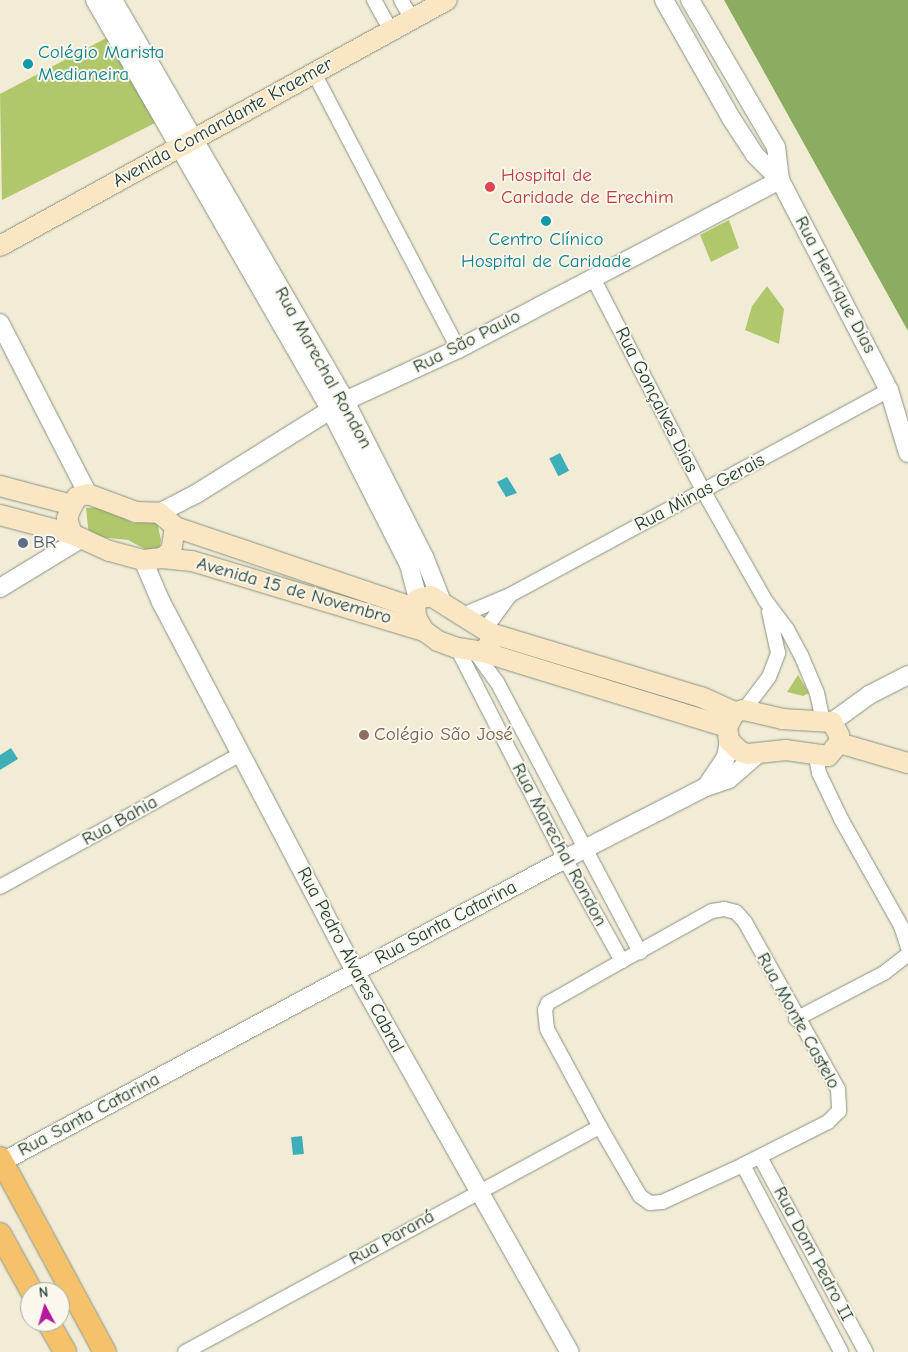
<!DOCTYPE html>
<meta charset="utf-8">
<style>
body{margin:0}
#map{position:relative;width:908px;height:1352px;overflow:hidden;background:#f2ecd6;font-family:"Comic Neue",sans-serif}
div>[style]{position:absolute}
.green>*{inset:0;background:#b0c76c}
.forest>*{inset:0;background:#8cac60}
.water>*{inset:0;background:#3eaeb9;transform-origin:0 0}
.roads{filter:drop-shadow(0 0 1px #889485) drop-shadow(0 0 1px #889485)}
.minor>*{height:14px;margin:-7px;padding:0 7px;transform-origin:7px;border-radius:7px;background:#fff}
.tertiary>*{height:18px;margin:-9px;padding:0 9px;transform-origin:9px;border-radius:9px;background:#fff}
.secondary>*{height:20px;margin:-10px;padding:0 10px;transform-origin:10px;border-radius:10px;background:#fbe6c4}
.primary>*{height:22px;margin:-11px;padding:0 11px;transform-origin:11px;border-radius:11px;background:#f5c16b}
.dots>*{width:14px;height:14px;translate:-50% -50%;box-sizing:border-box;border:2px solid #fbf7ec;border-radius:50%}
span{translate:-50% -50%;white-space:nowrap;text-align:center;line-height:1.15;-webkit-text-stroke:4px #fbf7ec;paint-order:stroke}
.culture-label{font-size:19px;color:#0d838f}
.left{translate:0 -50%;text-align:left}
.street-label{font-size:19px;color:#1f3d34}
.health-label{font-size:19px;color:#be3a42}
.service-label{font-size:19px;color:#4e5e75}
.education-label{font-size:19px;color:#785e54}
.north{position:absolute;left:20px;top:1282px;width:50px;height:50px;box-sizing:border-box;background:#fbf7ec;border:1px solid #a3ada2;border-radius:50%;rotate:354deg;font-size:14px;font-weight:700;line-height:20px;text-align:center;color:#1f3d34}
.north::after{content:'';display:block;margin:auto;width:18px;height:22px;background:#b5179e;clip-path:polygon(50% 0,100% 100%,50% 72%,0 100%)}
</style>
<div id="map">
<div class="green">
<div style="clip-path:polygon(112px 35px,159px 121px,2px 200px,0 94px)"></div>
<div style="clip-path:polygon(729px 220px,739px 248px,711px 262px,700px 235px)"></div>
<div style="clip-path:polygon(767px 286px,784px 309px,779px 344px,745px 330px,752px 306px)"></div>
<div style="clip-path:polygon(101px 507px,133px 523px,157px 522px,161px 540px,158px 556px,128px 540px,89px 536px,86px 508px)"></div>
<div style="clip-path:polygon(798px 675px,809px 693px,803px 696px,787px 692px)"></div>
</div>
<div class="forest">
<div style="clip-path:polygon(724px 0,908px 0,908px 331px,773px 88px)"></div>
</div>
<div class="water">
<div style="left:560px;top:453px;width:20px;height:12px;rotate:63deg"></div>
<div style="clip-path:polygon(507px 477px,517px 493px,506px 497px,497px 482px)"></div>
<div style="clip-path:polygon(11px 748px,18px 759px,0 770px,0 755px)"></div>
<div style="left:302px;top:1136px;width:18px;height:11px;rotate:84deg"></div>
</div>
<div class="roads">
<div class="minor">
<div style="left:374px;top:0;width:35px;rotate:61deg"></div>
<div style="left:401px;top:0;width:22px;rotate:60deg"></div>
<div style="left:314px;top:73px;width:311px;rotate:62.4deg"></div>
<div style="left:593px;top:278px;width:241px;rotate:62.6deg"></div>
<div style="left:704px;top:492px;width:124px;rotate:60.5deg"></div>
<div style="left:765px;top:600px;width:36px;rotate:53deg"></div>
<div style="left:787px;top:629px;width:30px;rotate:62deg"></div>
<div style="left:801px;top:655px;width:41px;rotate:67.2deg"></div>
<div style="left:817px;top:693px;width:29px;rotate:78deg"></div>
<div style="left:460px;top:616px;width:54px;rotate:-22.8deg"></div>
<div style="left:510px;top:595px;width:431px;rotate:-28.4deg"></div>
<div style="left:486px;top:628px;width:41px;rotate:-54deg"></div>
<div style="left:457px;top:648px;width:237px;rotate:62.9deg"></div>
<div style="left:565px;top:859px;width:117px;rotate:60.8deg"></div>
<div style="left:475px;top:652px;width:37px;rotate:54deg"></div>
<div style="left:497px;top:682px;width:306px;rotate:62.1deg"></div>
<div style="left:744px;top:710px;width:41px;rotate:-52.9deg"></div>
<div style="left:769px;top:677px;width:26px;rotate:-69deg"></div>
<div style="left:778px;top:653px;width:42px;rotate:-102.4deg"></div>
<div style="left:816px;top:756px;width:17px;rotate:80deg"></div>
<div style="left:819px;top:773px;width:51px;rotate:64.4deg"></div>
<div style="left:841px;top:819px;width:123px;rotate:60.7deg"></div>
<div style="left:901px;top:926px;width:23px;rotate:72deg"></div>
<div style="left:0;top:887px;width:275px;rotate:-28.9deg"></div>
<div style="left:724px;top:909px;width:12px;rotate:14deg"></div>
<div style="left:736px;top:912px;width:13px;rotate:48deg"></div>
<div style="left:745px;top:922px;width:191px;rotate:60.9deg"></div>
<div style="left:838px;top:1089px;width:22px;rotate:87deg"></div>
<div style="left:839px;top:1111px;width:16px;rotate:135deg"></div>
<div style="left:828px;top:1122px;width:95px;rotate:153.2deg"></div>
<div style="left:743px;top:1165px;width:89px;rotate:155.4deg"></div>
<div style="left:662px;top:1202px;width:12px;rotate:175deg"></div>
<div style="left:650px;top:1203px;width:12px;rotate:-145deg"></div>
<div style="left:640px;top:1196px;width:80px;rotate:-120.1deg"></div>
<div style="left:600px;top:1127px;width:111px;rotate:-118.4deg"></div>
<div style="left:547px;top:1029px;width:19px;rotate:-96deg"></div>
<div style="left:545px;top:1010px;width:8px;rotate:-67deg"></div>
<div style="left:548px;top:1003px;width:85px;rotate:-29.6deg"></div>
<div style="left:622px;top:961px;width:103px;rotate:-29.1deg"></div>
<div style="left:712px;top:911px;width:12px;rotate:-9deg"></div>
<div style="left:796px;top:1019px;width:99px;rotate:-27.6deg"></div>
<div style="left:884px;top:973px;width:31px;rotate:-38deg"></div>
<div style="left:760px;top:1157px;width:222px;rotate:61.5deg"></div>
<div style="left:743px;top:1165px;width:211px;rotate:62.3deg"></div>
<div style="left:185px;top:1352px;width:472px;rotate:-28.5deg"></div>
</div>
<div class="tertiary">
<div style="left:95px;top:0;width:474px;rotate:60.1deg"></div>
<div style="left:331px;top:411px;width:173px;rotate:63.1deg"></div>
<div style="left:409px;top:565px;width:35px;rotate:75deg"></div>
<div style="left:113px;top:0;width:463px;rotate:59.9deg"></div>
<div style="left:345px;top:401px;width:177px;rotate:63.1deg"></div>
<div style="left:425px;top:559px;width:46px;rotate:68.4deg"></div>
<div style="left:664px;top:0;width:136px;rotate:60.4deg"></div>
<div style="left:731px;top:118px;width:44px;rotate:57deg"></div>
<div style="left:755px;top:155px;width:35px;rotate:45deg"></div>
<div style="left:780px;top:180px;width:237px;rotate:62.6deg"></div>
<div style="left:889px;top:390px;width:66px;rotate:73.2deg"></div>
<div style="left:690px;top:0;width:170px;rotate:59.7deg"></div>
<div style="left:776px;top:147px;width:33px;rotate:83deg"></div>
<div style="left:0;top:323px;width:192px;rotate:62.8deg"></div>
<div style="left:159px;top:513px;width:42px;rotate:-27.2deg"></div>
<div style="left:196px;top:494px;width:176px;rotate:-32deg"></div>
<div style="left:345px;top:401px;width:124px;rotate:-24.7deg"></div>
<div style="left:458px;top:349px;width:364px;rotate:-27.7deg"></div>
<div style="left:143px;top:560px;width:46px;rotate:66.8deg"></div>
<div style="left:161px;top:602px;width:417px;rotate:62.3deg"></div>
<div style="left:355px;top:971px;width:437px;rotate:60.6deg"></div>
<div style="left:0;top:588px;width:96px;rotate:-31.4deg"></div>
<div style="left:832px;top:722px;width:46px;rotate:-36.1deg"></div>
<div style="left:869px;top:695px;width:44px;rotate:-27.1deg"></div>
<div style="left:706px;top:787px;width:36px;rotate:-56deg"></div>
<div style="left:726px;top:757px;width:16px;rotate:-79deg"></div>
<div style="left:0;top:1163px;width:642px;rotate:-28.28deg"></div>
<div style="left:565px;top:859px;width:158px;rotate:-27.1deg"></div>
<div style="left:706px;top:787px;width:24px;rotate:-19deg"></div>
<div style="left:729px;top:779px;width:40px;rotate:-41deg"></div>
</div>
<div class="secondary">
<div style="left:0;top:246px;width:510px;rotate:-28.83deg"></div>
<div style="left:0;top:486px;width:74px;rotate:14.8deg"></div>
<div style="left:88px;top:494px;width:51px;rotate:20.6deg"></div>
<div style="left:136px;top:512px;width:23px;rotate:2deg"></div>
<div style="left:159px;top:513px;width:11px;rotate:38deg"></div>
<div style="left:168px;top:520px;width:10px;rotate:45deg"></div>
<div style="left:175px;top:527px;width:24px;rotate:99deg"></div>
<div style="left:171px;top:551px;width:11px;rotate:142deg"></div>
<div style="left:162px;top:558px;width:19px;rotate:174deg"></div>
<div style="left:143px;top:560px;width:35px;rotate:-165deg"></div>
<div style="left:109px;top:551px;width:41px;rotate:-155.3deg"></div>
<div style="left:72px;top:534px;width:16px;rotate:-108deg"></div>
<div style="left:67px;top:519px;width:9px;rotate:-72deg"></div>
<div style="left:70px;top:510px;width:15px;rotate:-62deg"></div>
<div style="left:77px;top:497px;width:11px;rotate:-15deg"></div>
<div style="left:0;top:515px;width:74px;rotate:14.8deg"></div>
<div style="left:175px;top:527px;width:252px;rotate:18.7deg"></div>
<div style="left:162px;top:558px;width:30px;rotate:6deg"></div>
<div style="left:192px;top:561px;width:242px;rotate:16.8deg"></div>
<div style="left:431px;top:596px;width:70px;rotate:32.1deg"></div>
<div style="left:490px;top:633px;width:10px;rotate:90deg"></div>
<div style="left:490px;top:643px;width:11px;rotate:128deg"></div>
<div style="left:483px;top:652px;width:26px;rotate:-171deg"></div>
<div style="left:457px;top:648px;width:20px;rotate:-160deg"></div>
<div style="left:438px;top:641px;width:17px;rotate:-144deg"></div>
<div style="left:424px;top:631px;width:16px;rotate:-120deg"></div>
<div style="left:416px;top:617px;width:15px;rotate:-94deg"></div>
<div style="left:415px;top:602px;width:4px;rotate:-45deg"></div>
<div style="left:418px;top:599px;width:13px;rotate:-13deg"></div>
<div style="left:490px;top:633px;width:220px;rotate:16.9deg"></div>
<div style="left:701px;top:697px;width:37px;rotate:24deg"></div>
<div style="left:483px;top:652px;width:255px;rotate:17.1deg"></div>
<div style="left:744px;top:710px;width:39px;rotate:13deg"></div>
<div style="left:782px;top:719px;width:50px;rotate:3.4deg"></div>
<div style="left:832px;top:722px;width:15px;rotate:62deg"></div>
<div style="left:839px;top:735px;width:8px;rotate:90deg"></div>
<div style="left:839px;top:743px;width:17px;rotate:130deg"></div>
<div style="left:828px;top:756px;width:42px;rotate:-171.9deg"></div>
<div style="left:786px;top:750px;width:38px;rotate:174deg"></div>
<div style="left:748px;top:754px;width:7px;rotate:-164deg"></div>
<div style="left:741px;top:752px;width:16px;rotate:-137deg"></div>
<div style="left:729px;top:741px;width:14px;rotate:-98deg"></div>
<div style="left:727px;top:727px;width:17px;rotate:-62deg"></div>
<div style="left:735px;top:712px;width:9px;rotate:-13deg"></div>
<div style="left:839px;top:743px;width:72px;rotate:16.2deg"></div>
</div>
<div class="primary">
<div style="left:0;top:1158px;width:221px;rotate:61.6deg"></div>
<div style="left:0;top:1234px;width:66px;rotate:61.1deg"></div>
<div style="left:48px;top:1322px;width:34px;rotate:60deg"></div>
</div>
</div>
<div class="dots">
<div style="left:28px;top:64px;background:#0f9aa8"></div>
<div style="left:490px;top:187px;background:#e0444e"></div>
<div style="left:546px;top:221px;background:#0f9aa8"></div>
<div style="left:23px;top:543px;background:#5c6f8a"></div>
<div style="left:364px;top:735px;background:#8d6e63"></div>
</div>
<div class="culture-label">
<span class="left" style="left:38px;top:64px">Colégio Marista<br>Medianeira</span>
<span style="left:546px;top:251px">Centro Clínico<br>Hospital de Caridade</span>
</div>
<div class="street-label">
<span style="left:223px;top:123px;rotate:-29deg">Avenida Comandante Kraemer</span>
<span style="left:835px;top:285px;rotate:62deg">Rua Henrique Dias</span>
<span style="left:467px;top:342px;rotate:-27deg">Rua São Paulo</span>
<span style="left:323px;top:368px;rotate:61deg">Rua Marechal Rondon</span>
<span style="left:656px;top:400px;rotate:63deg">Rua Gonçalves Dias</span>
<span style="left:700px;top:493px;rotate:-28deg">Rua Minas Gerais</span>
<span style="left:294px;top:591px;rotate:16deg">Avenida 15 de Novembro</span>
<span style="left:120px;top:821px;rotate:-29deg">Rua Bahia</span>
<span style="left:559px;top:845px;rotate:62deg">Rua Marechal Rondon</span>
<span style="left:446px;top:923px;rotate:-28deg">Rua Santa Catarina</span>
<span style="left:350px;top:960px;rotate:62deg">Rua Pedro Alvares Cabral</span>
<span style="left:798px;top:1021px;rotate:61deg">Rua Monte Castelo</span>
<span style="left:89px;top:1115px;rotate:-28deg">Rua Santa Catarina</span>
<span style="left:392px;top:1238px;rotate:-29deg">Rua Paraná</span>
<span style="left:813px;top:1254px;rotate:62deg">Rua Dom Pedro II</span>
</div>
<div class="health-label">
<span class="left" style="left:501px;top:187px">Hospital de<br>Caridade de Erechim</span>
</div>
<div class="service-label">
<span class="left" style="left:33px;top:543px">BR</span>
</div>
<div class="education-label">
<span class="left" style="left:374px;top:735px">Colégio São José</span>
</div>
<div class="north">N</div>
</div>
